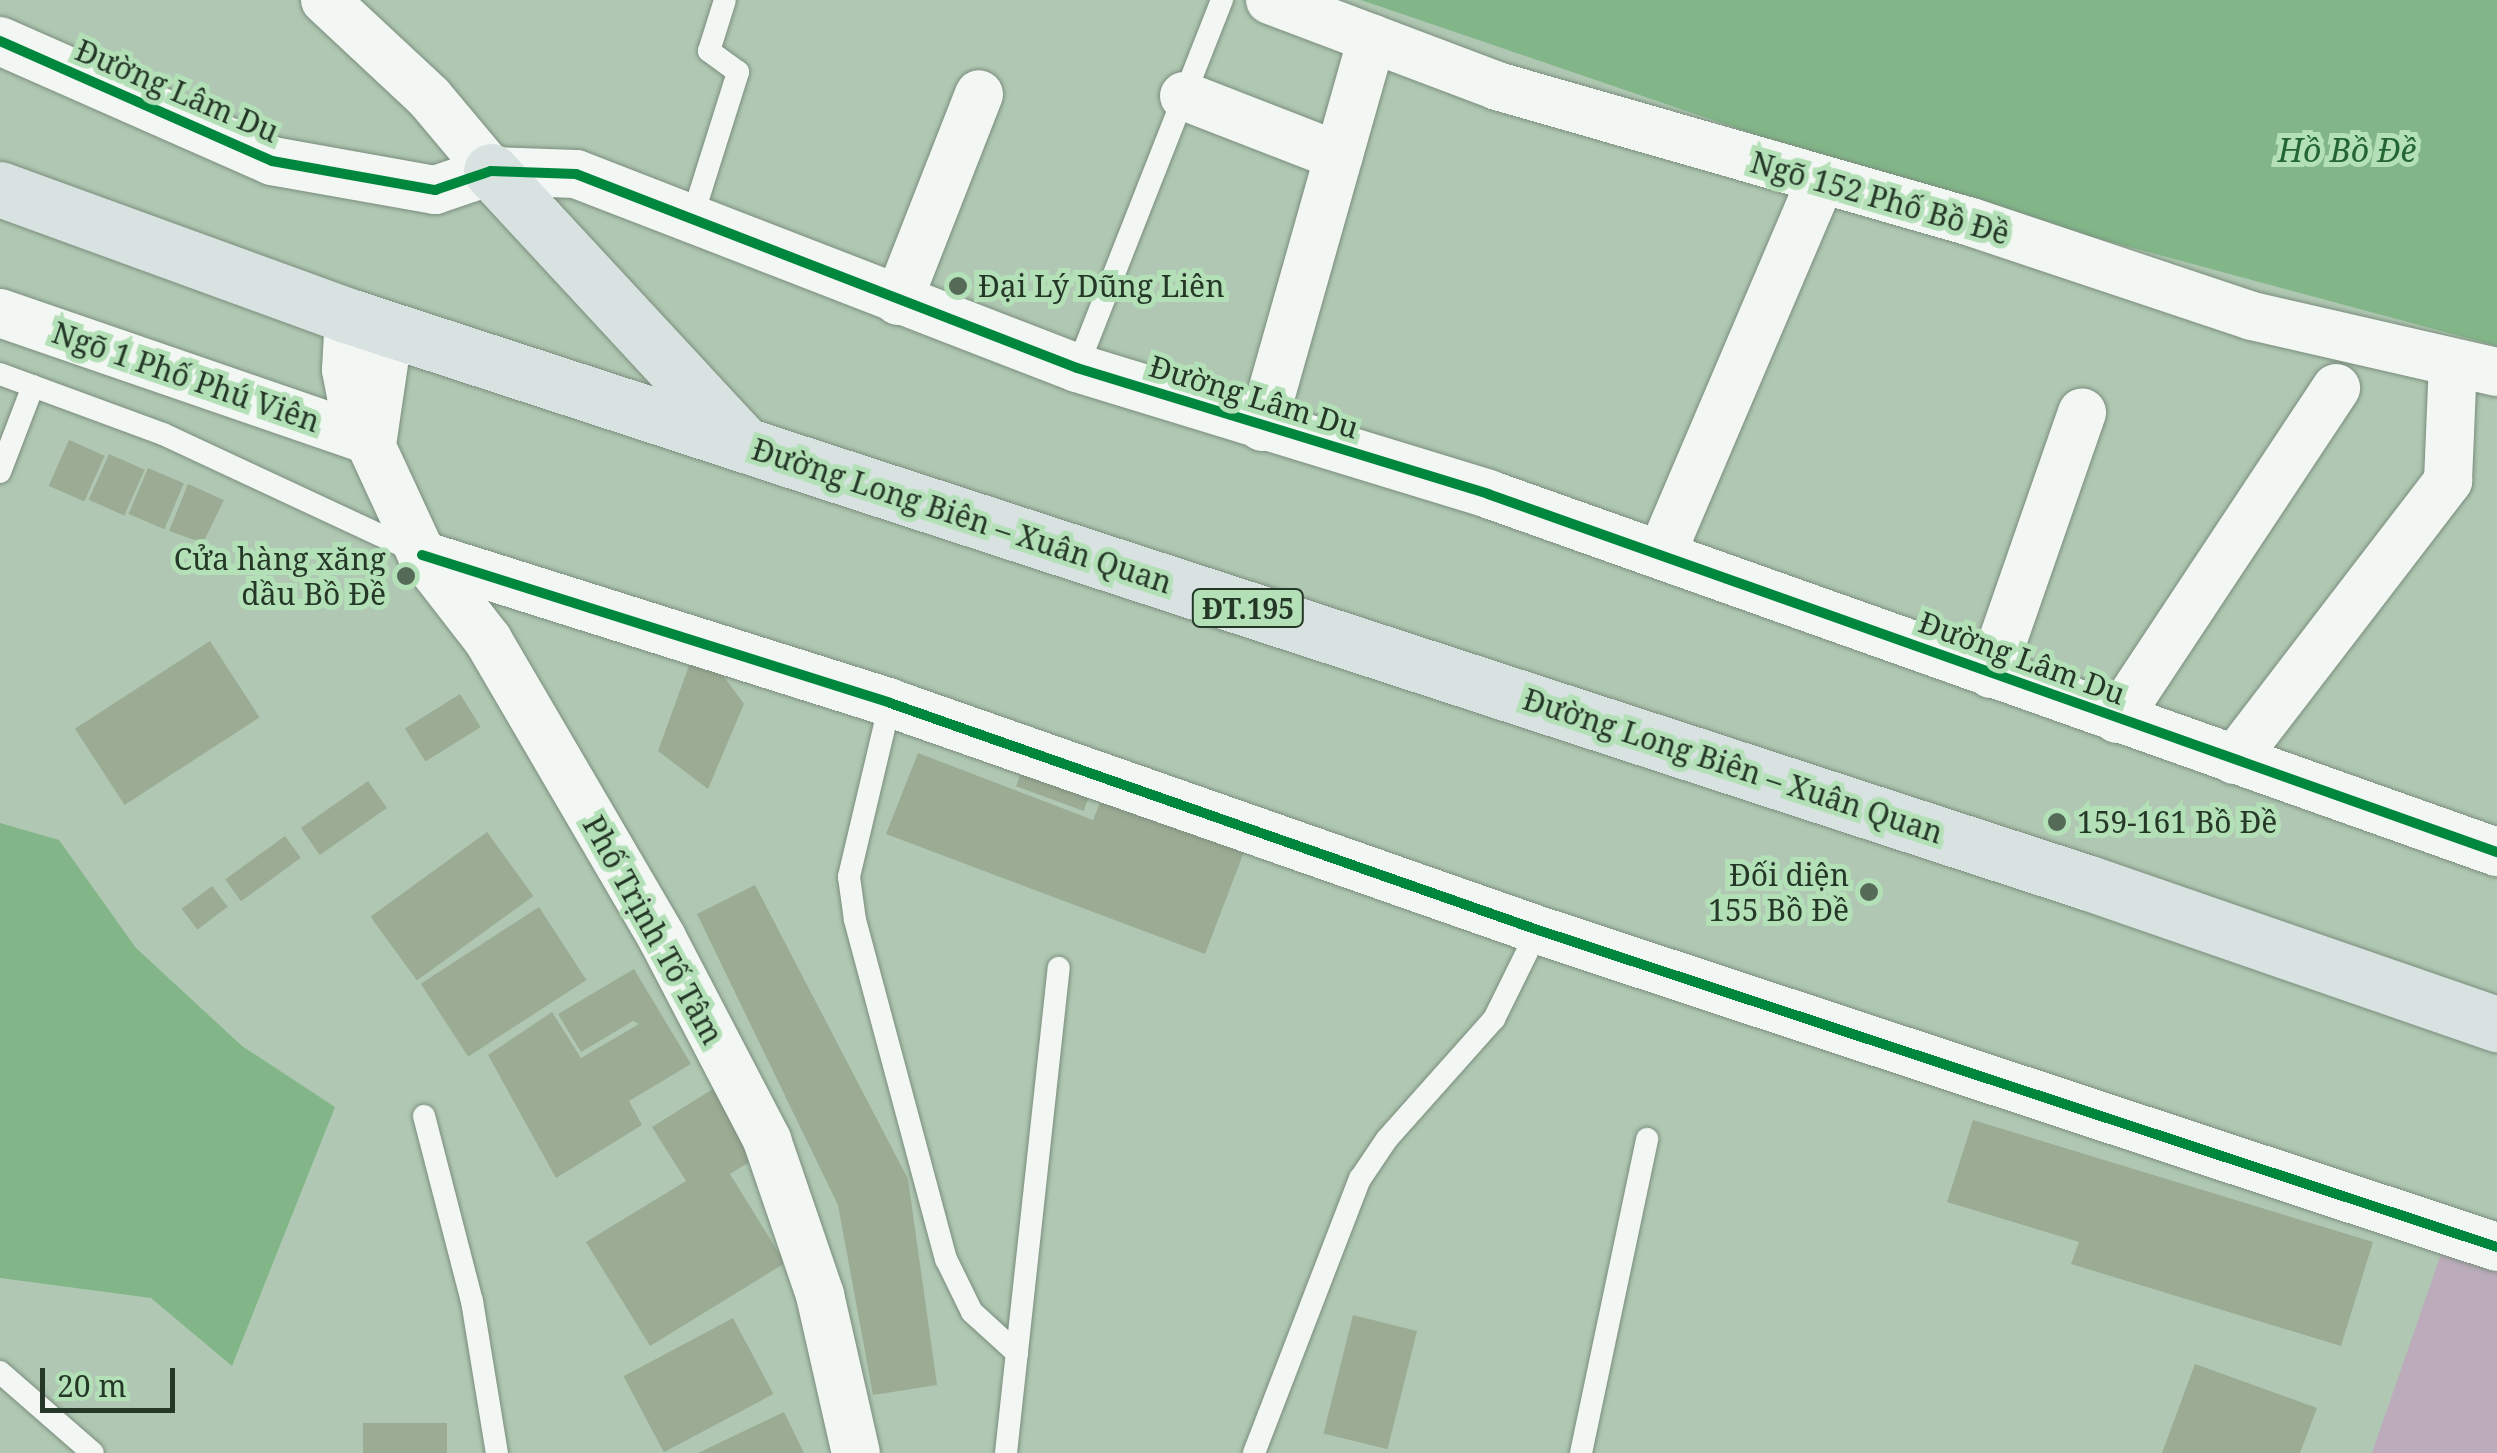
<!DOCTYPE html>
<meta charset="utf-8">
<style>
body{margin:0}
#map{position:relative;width:2497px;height:1453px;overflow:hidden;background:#b0c8b3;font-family:"Noto Serif",serif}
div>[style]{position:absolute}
.green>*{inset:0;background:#bbabbb}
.water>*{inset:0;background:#82b689}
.building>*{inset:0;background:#9bab94;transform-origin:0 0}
.roads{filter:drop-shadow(0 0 2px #7a8d7c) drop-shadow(0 0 2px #7a8d7c)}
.lane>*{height:22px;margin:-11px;padding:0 11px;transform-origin:11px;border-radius:11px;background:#f3f7f4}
.street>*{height:48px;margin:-24px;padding:0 24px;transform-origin:24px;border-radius:24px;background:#f3f7f4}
.primary>*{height:55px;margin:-27.5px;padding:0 27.5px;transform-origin:27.5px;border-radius:27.5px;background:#d8e3e1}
.cycleway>*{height:10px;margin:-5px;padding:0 5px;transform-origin:5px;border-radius:5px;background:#00873e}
.dots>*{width:28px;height:28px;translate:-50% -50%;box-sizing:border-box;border:5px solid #b3e0b7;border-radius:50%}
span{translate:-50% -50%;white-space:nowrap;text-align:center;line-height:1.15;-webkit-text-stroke:10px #b3e0b7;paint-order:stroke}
.shield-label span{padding:2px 8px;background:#b3e0b7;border:2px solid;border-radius:8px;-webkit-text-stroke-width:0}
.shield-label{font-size:28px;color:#253727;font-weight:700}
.street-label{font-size:30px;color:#253727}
.poi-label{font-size:30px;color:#253727}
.left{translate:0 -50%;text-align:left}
.right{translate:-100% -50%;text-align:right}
.water-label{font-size:32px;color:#236632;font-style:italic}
.scale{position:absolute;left:40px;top:1368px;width:135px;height:45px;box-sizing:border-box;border:5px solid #253727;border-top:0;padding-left:12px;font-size:30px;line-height:35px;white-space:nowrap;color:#253727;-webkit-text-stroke:8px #b3e0b7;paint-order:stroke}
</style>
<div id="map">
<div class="green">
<div style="clip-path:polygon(2449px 1231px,2497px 1247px,2497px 1453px,2372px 1453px)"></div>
</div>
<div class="water">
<div style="clip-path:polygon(1361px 0,2497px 0,2497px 346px,1918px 190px)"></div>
<div style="clip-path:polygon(0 823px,59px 840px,136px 948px,242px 1046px,335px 1107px,232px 1366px,151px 1298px,0 1278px)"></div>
</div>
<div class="building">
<div style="left:69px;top:440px;width:39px;height:50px;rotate:24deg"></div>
<div style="left:109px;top:454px;width:39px;height:50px;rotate:24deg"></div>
<div style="left:148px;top:468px;width:39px;height:50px;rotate:23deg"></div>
<div style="clip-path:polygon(188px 484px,224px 500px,203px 543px,169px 531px)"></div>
<div style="left:210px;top:641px;width:91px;height:161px;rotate:57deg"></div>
<div style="clip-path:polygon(691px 660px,719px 670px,744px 704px,708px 789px,658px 751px)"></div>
<div style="left:460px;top:694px;width:39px;height:65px;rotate:58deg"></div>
<div style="clip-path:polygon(918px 753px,1093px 820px,1105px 790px,1247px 844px,1205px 954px,886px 834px)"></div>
<div style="left:1026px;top:759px;width:72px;height:29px;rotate:20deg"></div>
<div style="left:368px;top:781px;width:33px;height:82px;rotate:55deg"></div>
<div style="left:487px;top:832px;width:79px;height:144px;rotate:54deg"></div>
<div style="left:285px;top:836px;width:27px;height:74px;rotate:54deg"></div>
<div style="clip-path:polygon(755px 885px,908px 1179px,937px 1385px,873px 1395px,838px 1205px,697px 914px)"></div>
<div style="left:212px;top:886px;width:26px;height:38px;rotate:53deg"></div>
<div style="left:539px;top:907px;width:87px;height:141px;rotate:57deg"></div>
<div style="clip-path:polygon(634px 969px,691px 1064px,629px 1101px,642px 1125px,556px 1178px,488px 1055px,552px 1012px,581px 1058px,639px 1024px,633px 1021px,581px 1052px,558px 1014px)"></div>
<div style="clip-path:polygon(716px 1087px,759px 1156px,730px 1174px,785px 1263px,650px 1346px,586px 1242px,686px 1181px,652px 1127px)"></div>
<div style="clip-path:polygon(1973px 1120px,2373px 1242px,2341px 1346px,2071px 1264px,2079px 1242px,1947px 1202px)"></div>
<div style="left:1353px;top:1315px;width:66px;height:122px;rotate:14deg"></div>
<div style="left:733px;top:1318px;width:86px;height:124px;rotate:62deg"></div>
<div style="clip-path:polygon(2195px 1364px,2317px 1408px,2300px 1453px,2162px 1453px)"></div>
<div style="clip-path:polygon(784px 1412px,804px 1453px,698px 1453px)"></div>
<div style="left:447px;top:1423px;width:30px;height:84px;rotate:90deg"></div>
</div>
<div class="roads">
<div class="lane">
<div style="left:693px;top:215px;width:150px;rotate:-72.5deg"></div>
<div style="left:738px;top:72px;width:36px;rotate:-144deg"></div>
<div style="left:709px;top:51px;width:53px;rotate:-72.6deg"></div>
<div style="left:1077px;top:368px;width:396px;rotate:-68.5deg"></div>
<div style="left:0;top:374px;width:174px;rotate:20.2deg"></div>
<div style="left:163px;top:434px;width:277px;rotate:25deg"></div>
<div style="left:0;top:472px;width:92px;rotate:-69deg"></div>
<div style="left:890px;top:703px;width:179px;rotate:103.3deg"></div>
<div style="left:849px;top:877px;width:43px;rotate:82.1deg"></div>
<div style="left:855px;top:920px;width:351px;rotate:75deg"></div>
<div style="left:946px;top:1259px;width:59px;rotate:63.9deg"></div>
<div style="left:972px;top:1312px;width:61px;rotate:42.3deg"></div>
<div style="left:424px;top:1116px;width:191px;rotate:75.5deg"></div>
<div style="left:472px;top:1301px;width:154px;rotate:80.7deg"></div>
<div style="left:0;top:1372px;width:123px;rotate:41.1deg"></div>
<div style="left:1006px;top:1453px;width:488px;rotate:-83.8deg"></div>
<div style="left:1254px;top:1453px;width:294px;rotate:-68.9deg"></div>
<div style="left:1360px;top:1179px;width:48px;rotate:-56deg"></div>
<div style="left:1387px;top:1139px;width:161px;rotate:-48.3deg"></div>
<div style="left:1494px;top:1019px;width:99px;rotate:-63.7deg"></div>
<div style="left:1581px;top:1453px;width:321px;rotate:-78.1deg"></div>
</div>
<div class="street">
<div style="left:325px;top:0;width:142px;rotate:43deg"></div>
<div style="left:429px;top:97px;width:97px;rotate:50deg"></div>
<div style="left:1270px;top:0;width:243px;rotate:20.7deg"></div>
<div style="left:1497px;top:86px;width:493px;rotate:16deg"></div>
<div style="left:1971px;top:222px;width:296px;rotate:18.5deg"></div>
<div style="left:2252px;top:316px;width:251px;rotate:12.9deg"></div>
<div style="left:0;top:41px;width:297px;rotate:23.8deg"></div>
<div style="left:272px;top:161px;width:166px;rotate:10.1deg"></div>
<div style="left:435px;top:190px;width:59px;rotate:-18.7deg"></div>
<div style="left:491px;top:171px;width:85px;rotate:2deg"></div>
<div style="left:576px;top:174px;width:537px;rotate:21.17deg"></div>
<div style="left:1077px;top:368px;width:430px;rotate:17deg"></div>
<div style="left:1488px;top:494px;width:1071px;rotate:19.54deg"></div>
<div style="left:1184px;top:96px;width:166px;rotate:21.2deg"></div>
<div style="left:898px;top:301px;width:222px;rotate:-68.6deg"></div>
<div style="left:0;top:313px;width:393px;rotate:19deg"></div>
<div style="left:349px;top:316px;width:54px;rotate:93.2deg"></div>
<div style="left:346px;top:370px;width:37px;rotate:79deg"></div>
<div style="left:353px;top:406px;width:164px;rotate:65.2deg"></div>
<div style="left:422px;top:555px;width:108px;rotate:52.2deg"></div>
<div style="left:488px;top:640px;width:345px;rotate:59.7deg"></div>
<div style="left:662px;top:938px;width:228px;rotate:62.5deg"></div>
<div style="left:767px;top:1140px;width:164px;rotate:71.1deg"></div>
<div style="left:820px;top:1295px;width:162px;rotate:77.2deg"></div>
<div style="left:1262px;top:427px;width:404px;rotate:-74.2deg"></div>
<div style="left:373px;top:438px;width:110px;rotate:-81.6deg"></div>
<div style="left:422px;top:555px;width:491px;rotate:17.5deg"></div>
<div style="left:890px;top:703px;width:687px;rotate:19.31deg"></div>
<div style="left:1538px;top:930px;width:1010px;rotate:18.29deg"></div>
<div style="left:1661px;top:555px;width:408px;rotate:-66.9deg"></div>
<div style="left:1991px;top:674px;width:277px;rotate:-70.8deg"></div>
<div style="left:2117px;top:719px;width:397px;rotate:-56.5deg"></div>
<div style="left:2234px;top:760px;width:352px;rotate:-52.5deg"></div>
<div style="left:2448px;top:481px;width:117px;rotate:-87.6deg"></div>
</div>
<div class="primary">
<div style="left:491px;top:171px;width:368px;rotate:47.2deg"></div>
<div style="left:0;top:189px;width:371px;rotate:20deg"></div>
<div style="left:349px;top:316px;width:1830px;rotate:18.05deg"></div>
<div style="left:2089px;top:883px;width:432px;rotate:19.1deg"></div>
</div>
</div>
<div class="cycleway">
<div style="left:0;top:41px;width:297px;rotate:23.8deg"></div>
<div style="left:272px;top:161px;width:166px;rotate:10.1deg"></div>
<div style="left:435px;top:190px;width:59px;rotate:-18.7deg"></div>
<div style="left:491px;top:171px;width:85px;rotate:2deg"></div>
<div style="left:576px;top:174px;width:537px;rotate:21.17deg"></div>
<div style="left:1077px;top:368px;width:430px;rotate:17deg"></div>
<div style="left:1488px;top:494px;width:1071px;rotate:19.54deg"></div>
<div style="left:422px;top:555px;width:491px;rotate:17.5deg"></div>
<div style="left:890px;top:703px;width:687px;rotate:19.31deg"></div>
<div style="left:1538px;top:930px;width:1010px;rotate:18.29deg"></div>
</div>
<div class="dots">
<div style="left:958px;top:286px;background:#566a58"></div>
<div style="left:406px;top:576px;background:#566a58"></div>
<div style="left:2057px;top:822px;background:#566a58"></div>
<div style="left:1869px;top:892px;background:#566a58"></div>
</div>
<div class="shield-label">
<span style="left:1248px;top:608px">ĐT.195</span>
</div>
<div class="street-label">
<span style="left:177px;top:91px;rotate:23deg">Đường Lâm Du</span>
<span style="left:1880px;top:198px;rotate:16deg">Ngõ 152 Phố Bồ Đề</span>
<span style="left:186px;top:377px;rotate:19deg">Ngõ 1 Phố Phú Viên</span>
<span style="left:1254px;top:397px;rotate:17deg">Đường Lâm Du</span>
<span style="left:962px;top:516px;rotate:18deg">Đường Long Biên – Xuân Quan</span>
<span style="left:2022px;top:658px;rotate:20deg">Đường Lâm Du</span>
<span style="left:1733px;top:766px;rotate:18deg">Đường Long Biên – Xuân Quan</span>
<span style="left:653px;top:930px;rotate:61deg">Phố Trịnh Tố Tâm</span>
</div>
<div class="poi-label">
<span class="left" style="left:978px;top:286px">Đại Lý Dũng Liên</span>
<span class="right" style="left:386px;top:576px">Cửa hàng xăng<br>dầu Bồ Đề</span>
<span class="left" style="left:2077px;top:822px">159-161 Bồ Đề</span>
<span class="right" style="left:1849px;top:892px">Đối diện<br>155 Bồ Đề</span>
</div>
<div class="water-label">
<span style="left:2347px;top:150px">Hồ Bồ Đề</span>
</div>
<div class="scale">20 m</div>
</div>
